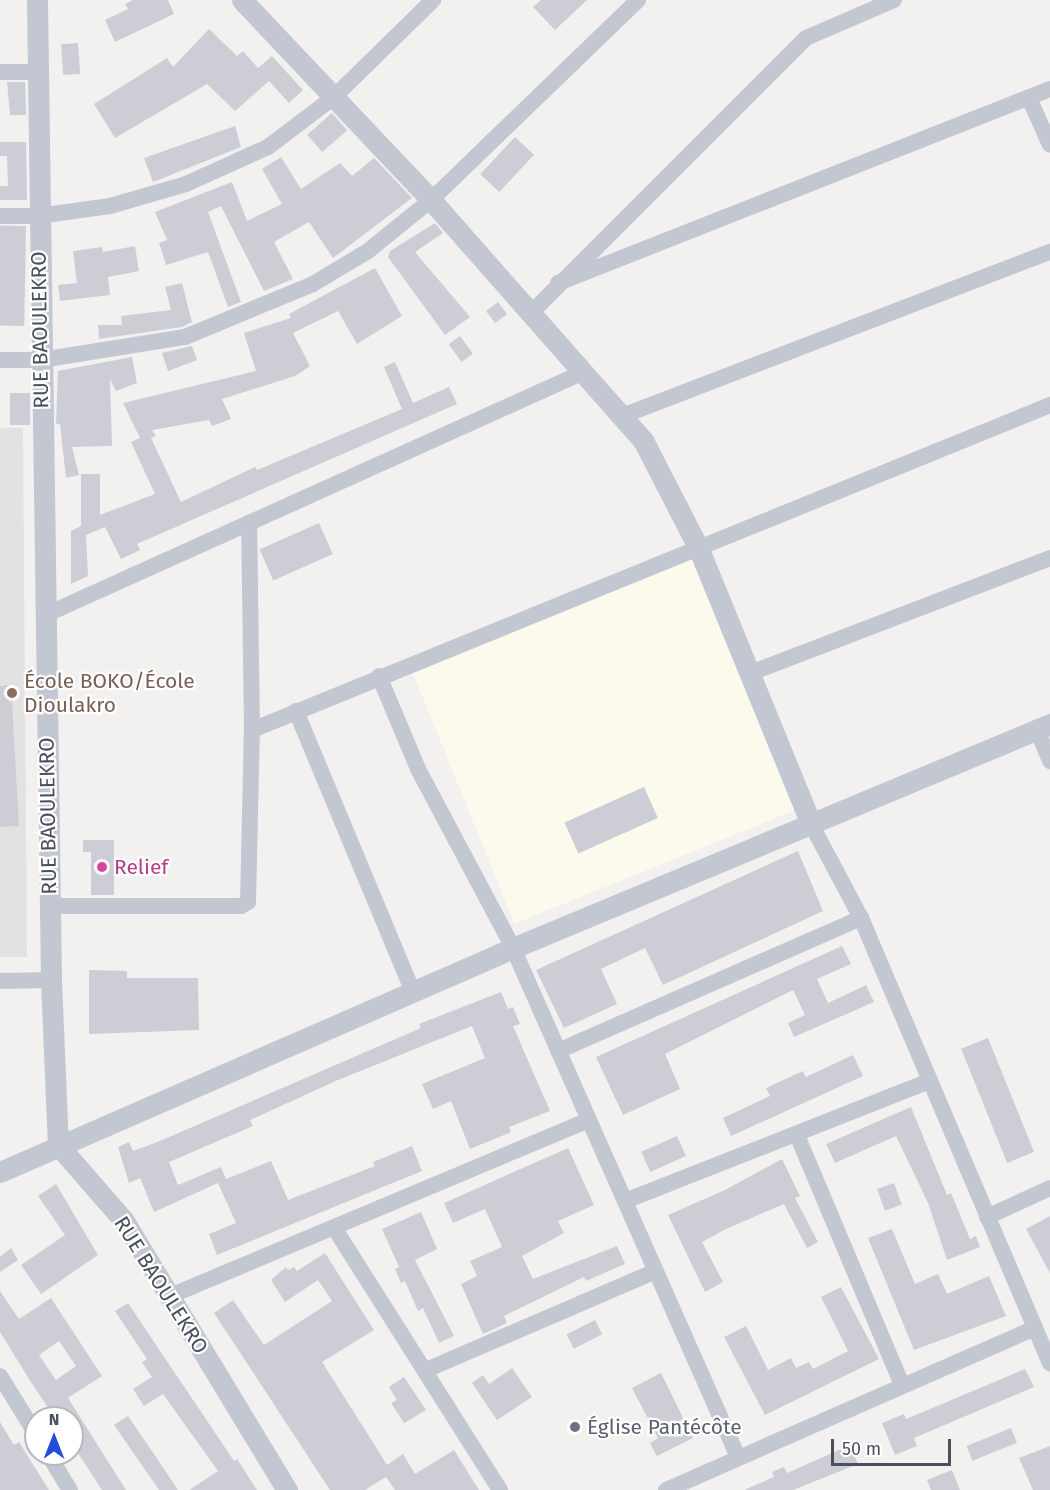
<!DOCTYPE html>
<meta charset="utf-8">
<style>
body{margin:0}
#map{position:relative;width:1050px;height:1490px;overflow:hidden;background:#f2f1f0;font-family:"Fira Sans",sans-serif}
div>[style]{position:absolute}
.commercial>*{inset:0;background:#fbfaec;transform-origin:0 0}
.education>*{inset:0;background:#e3e2e2}
.building>*{inset:0;background:#cdced5;transform-origin:0 0}
.minor>*{height:16px;margin:-8px;padding:0 8px;transform-origin:8px;border-radius:8px;background:#c2c7d1}
.tertiary>*{height:21px;margin:-10.5px;padding:0 10.5px;transform-origin:10.5px;border-radius:10.5px;background:#c2c7d1}
.dots>*{width:16px;height:16px;translate:-50% -50%;box-sizing:border-box;border:3px solid #fff;border-radius:50%}
span{translate:-50% -50%;white-space:nowrap;text-align:center;line-height:1.15;-webkit-text-stroke:4.5px #fff;paint-order:stroke}
.street-label{font-size:21px;color:#494f5d}
.education-label{font-size:21px;color:#785e54}
.left{translate:0 -50%;text-align:left}
.hotel-label{font-size:21px;color:#b23c85}
.worship-label{font-size:21px;color:#5b616d}
.north{position:absolute;left:24px;top:1406px;width:60px;height:60px;box-sizing:border-box;background:#fff;border:2px solid #b6b9be;border-radius:50%;rotate:0deg;font-size:16px;font-weight:700;line-height:24px;text-align:center;color:#494f5d}
.north::after{content:'';display:block;margin:auto;width:21px;height:27px;background:#254ed8;clip-path:polygon(50% 0,100% 100%,50% 72%,0 100%)}
.scale{position:absolute;left:831px;top:1439px;width:120px;height:27px;box-sizing:border-box;border:3px solid #494f5d;border-top:0;padding-left:8px;font-size:18px;line-height:21px;white-space:nowrap;color:#494f5d;-webkit-text-stroke:4px #fff;paint-order:stroke}
</style>
<div id="map">
<div class="commercial">
<div style="left:692px;top:552px;width:278px;height:304px;rotate:68deg"></div>
</div>
<div class="education">
<div style="clip-path:polygon(0 428px,23px 428px,27px 957px,0 957px)"></div>
</div>
<div class="building">
<div style="clip-path:polygon(133px 0,168px 0,174px 14px,115px 42px,105px 20px,128px 9px,125px 4px)"></div>
<div style="clip-path:polygon(541px 0,587px 0,555px 30px,533px 7px)"></div>
<div style="clip-path:polygon(209px 29px,237px 56px,243px 51px,258px 68px,272px 56px,303px 90px,289px 103px,269px 81px,235px 111px,207px 84px,115px 138px,94px 104px,167px 58px,173px 67px)"></div>
<div style="left:78px;top:43px;width:31px;height:17px;rotate:86deg"></div>
<div style="clip-path:polygon(7px 82px,25px 82px,26px 115px,10px 115px)"></div>
<div style="left:332px;top:113px;width:23px;height:33px;rotate:49deg"></div>
<div style="clip-path:polygon(235px 126px,241px 147px,153px 182px,144px 158px)"></div>
<div style="left:515px;top:137px;width:26px;height:51px;rotate:43deg"></div>
<div style="clip-path:polygon(0 142px,26px 142px,27px 200px,0 200px,0 186px,8px 186px,7px 156px,0 156px)"></div>
<div style="clip-path:polygon(281px 157px,301px 189px,340px 163px,352px 176px,374px 158px,412px 198px,333px 258px,309px 222px,274px 242px,293px 279px,264px 291px,221px 206px,208px 212px,241px 302px,228px 307px,208px 252px,166px 265px,159px 243px,167px 240px,155px 212px,232px 182px,247px 221px,282px 204px,262px 169px)"></div>
<div style="clip-path:polygon(435px 223px,443px 233px,415px 252px,470px 317px,445px 335px,388px 257px,390px 251px)"></div>
<div style="left:26px;top:226px;width:100px;height:26px;rotate:91deg"></div>
<div style="clip-path:polygon(135px 246px,139px 271px,108px 277px,110px 295px,60px 301px,58px 285px,77px 283px,73px 251px,102px 247px,103px 252px)"></div>
<div style="clip-path:polygon(375px 268px,402px 316px,357px 344px,338px 311px,293px 333px,310px 366px,295px 376px,222px 399px,231px 419px,212px 426px,209px 420px,152px 430px,156px 436px,151px 438px,181px 502px,255px 467px,257px 470px,402px 409px,384px 367px,395px 362px,413px 403px,449px 387px,457px 404px,137px 544px,140px 550px,121px 559px,105px 527px,86px 535px,88px 576px,71px 584px,71px 531px,81px 526px,81px 474px,100px 474px,100px 515px,155px 494px,131px 442px,140px 438px,123px 403px,256px 371px,244px 333px,291px 318px,289px 314px)"></div>
<div style="clip-path:polygon(182px 283px,192px 322px,182px 327px,99px 339px,98px 325px,122px 325px,121px 316px,171px 310px,165px 287px)"></div>
<div style="left:498px;top:302px;width:15px;height:15px;rotate:53deg"></div>
<div style="left:460px;top:336px;width:22px;height:14px;rotate:54deg"></div>
<div style="clip-path:polygon(192px 346px,197px 360px,168px 371px,162px 353px)"></div>
<div style="clip-path:polygon(132px 357px,137px 383px,116px 391px,110px 379px,112px 446px,72px 447px,79px 475px,66px 478px,60px 424px,56px 424px,58px 371px)"></div>
<div style="left:30px;top:393px;width:32px;height:20px;rotate:90deg"></div>
<div style="left:319px;top:523px;width:34px;height:65px;rotate:66deg"></div>
<div style="clip-path:polygon(11px 685px,19px 826px,0 827px,0 686px)"></div>
<div style="left:644px;top:787px;width:34px;height:87px;rotate:66deg"></div>
<div style="clip-path:polygon(83px 840px,114px 840px,114px 895px,91px 895px,91px 852px,83px 852px)"></div>
<div style="clip-path:polygon(798px 851px,823px 911px,663px 985px,645px 948px,601px 969px,617px 1004px,564px 1028px,536px 970px)"></div>
<div style="clip-path:polygon(842px 946px,851px 964px,817px 979px,828px 1003px,866px 985px,874px 1002px,794px 1037px,788px 1023px,805px 1015px,793px 990px,665px 1054px,680px 1089px,623px 1115px,596px 1057px)"></div>
<div style="clip-path:polygon(89px 970px,127px 971px,127px 978px,198px 978px,199px 1030px,89px 1034px)"></div>
<div style="clip-path:polygon(501px 992px,508px 1009px,513px 1007px,520px 1024px,513px 1026px,550px 1111px,509px 1127px,511px 1132px,470px 1149px,451px 1101px,433px 1109px,422px 1084px,485px 1058px,472px 1026px,338px 1080px,250px 1120px,253px 1126px,169px 1162px,178px 1185px,221px 1167px,226px 1179px,271px 1161px,288px 1200px,375px 1166px,373px 1162px,412px 1146px,422px 1171px,217px 1255px,209px 1234px,236px 1223px,218px 1183px,154px 1212px,140px 1178px,129px 1183px,118px 1147px,129px 1142px,133px 1151px,160px 1141px,421px 1028px,419px 1024px)"></div>
<div style="left:988px;top:1038px;width:123px;height:29px;rotate:68deg"></div>
<div style="clip-path:polygon(853px 1055px,863px 1076px,731px 1136px,723px 1118px,770px 1096px,766px 1088px,803px 1071px,806px 1077px)"></div>
<div style="clip-path:polygon(911px 1107px,947px 1195px,951px 1193px,970px 1239px,976px 1236px,980px 1247px,947px 1260px,928px 1203px,896px 1136px,835px 1163px,826px 1144px)"></div>
<div style="left:677px;top:1136px;width:22px;height:39px;rotate:66deg"></div>
<div style="clip-path:polygon(568px 1148px,594px 1205px,558px 1221px,564px 1233px,522px 1256px,533px 1279px,617px 1246px,625px 1264px,586px 1281px,584px 1277px,504px 1316px,507px 1323px,483px 1334px,461px 1284px,477px 1276px,470px 1261px,502px 1247px,485px 1209px,453px 1223px,444px 1203px)"></div>
<div style="clip-path:polygon(782px 1159px,800px 1196px,795px 1198px,818px 1242px,807px 1248px,784px 1204px,726px 1229px,702px 1242px,723px 1282px,705px 1292px,668px 1215px,725px 1190px)"></div>
<div style="left:894px;top:1183px;width:23px;height:18px;rotate:70deg"></div>
<div style="clip-path:polygon(56px 1184px,98px 1255px,41px 1294px,21px 1265px,65px 1235px,38px 1196px)"></div>
<div style="clip-path:polygon(421px 1212px,437px 1249px,415px 1260px,454px 1336px,439px 1343px,423px 1308px,418px 1311px,405px 1281px,401px 1283px,395px 1269px,399px 1267px,382px 1229px)"></div>
<div style="clip-path:polygon(1050px 1216px,1050px 1273px,1026px 1229px)"></div>
<div style="clip-path:polygon(892px 1229px,915px 1284px,938px 1274px,947px 1294px,989px 1276px,1006px 1316px,914px 1350px,868px 1238px)"></div>
<div style="clip-path:polygon(11px 1248px,18px 1260px,0 1272px,0 1257px)"></div>
<div style="clip-path:polygon(325px 1253px,374px 1330px,322px 1362px,374px 1444px,387px 1465px,403px 1454px,415px 1474px,454px 1450px,479px 1490px,395px 1490px,386px 1477px,365px 1490px,330px 1490px,214px 1313px,233px 1300px,264px 1345px,332px 1301px,318px 1280px,285px 1302px,271px 1280px,286px 1267px,288px 1270px,294px 1267px,297px 1271px)"></div>
<div style="clip-path:polygon(841px 1287px,879px 1359px,765px 1415px,724px 1337px,746px 1326px,768px 1370px,791px 1358px,796px 1368px,809px 1362px,813px 1369px,848px 1351px,821px 1297px)"></div>
<div style="clip-path:polygon(evenodd,0 1291px,19px 1319px,51px 1298px,102px 1376px,68px 1398px,126px 1490px,102px 1490px,72px 1444px,72px 1418px,55px 1418px,29px 1379px,0 1332px,0 1291px,59px 1341px,76px 1366px,56px 1380px,39px 1355px,59px 1341px)"></div>
<div style="clip-path:polygon(128px 1303px,234px 1461px,237px 1459px,257px 1490px,189px 1490px,218px 1471px,163px 1394px,144px 1406px,133px 1389px,152px 1377px,142px 1362px,147px 1359px,115px 1311px)"></div>
<div style="left:595px;top:1320px;width:16px;height:32px;rotate:63deg"></div>
<div style="clip-path:polygon(512px 1368px,532px 1397px,497px 1420px,472px 1383px,483px 1375px,489px 1384px)"></div>
<div style="clip-path:polygon(1025px 1369px,1034px 1387px,914px 1438px,917px 1446px,895px 1455px,882px 1423px,904px 1414px,906px 1419px)"></div>
<div style="clip-path:polygon(661px 1373px,693px 1438px,657px 1456px,650px 1443px,658px 1438px,632px 1388px)"></div>
<div style="clip-path:polygon(404px 1377px,426px 1410px,404px 1423px,391px 1403px,397px 1400px,389px 1387px)"></div>
<div style="clip-path:polygon(128px 1416px,154px 1454px,178px 1490px,159px 1490px,114px 1425px)"></div>
<div style="clip-path:polygon(0 1422px,14px 1445px,19px 1442px,49px 1490px,0 1490px)"></div>
<div style="left:1011px;top:1428px;width:16px;height:48px;rotate:68deg"></div>
<div style="clip-path:polygon(850px 1445px,858px 1464px,793px 1490px,744px 1490px,774px 1477px,772px 1472px,784px 1467px,787px 1473px)"></div>
<div style="clip-path:polygon(1050px 1446px,1050px 1490px,1033px 1490px,1019px 1458px)"></div>
<div style="clip-path:polygon(952px 1470px,960px 1490px,931px 1490px,927px 1480px)"></div>
</div>
<div class="minor">
<div style="left:0;top:72px;width:36px"></div>
<div style="left:1029px;top:98px;width:51px;rotate:65.9deg"></div>
<div style="left:0;top:216px;width:38px"></div>
<div style="left:38px;top:216px;width:73px;rotate:-7.9deg"></div>
<div style="left:110px;top:206px;width:79px;rotate:-16.1deg"></div>
<div style="left:186px;top:184px;width:90px;rotate:-24.3deg"></div>
<div style="left:268px;top:147px;width:83px;rotate:-37.1deg"></div>
<div style="left:334px;top:97px;width:139px;rotate:-44.4deg"></div>
<div style="left:558px;top:283px;width:529px;rotate:-21.52deg"></div>
<div style="left:532px;top:312px;width:387px;rotate:-45deg"></div>
<div style="left:806px;top:38px;width:96px;rotate:-23.4deg"></div>
<div style="left:0;top:360px;width:41px"></div>
<div style="left:41px;top:360px;width:146px;rotate:-9.1deg"></div>
<div style="left:185px;top:337px;width:139px;rotate:-22.5deg"></div>
<div style="left:313px;top:284px;width:64px;rotate:-31deg"></div>
<div style="left:368px;top:251px;width:81px;rotate:-39deg"></div>
<div style="left:431px;top:200px;width:288px;rotate:-44deg"></div>
<div style="left:622px;top:416px;width:458px;rotate:-21deg"></div>
<div style="left:45px;top:615px;width:591px;rotate:-24.27deg"></div>
<div style="left:748px;top:674px;width:324px;rotate:-21deg"></div>
<div style="left:379px;top:676px;width:101px;rotate:67.2deg"></div>
<div style="left:418px;top:769px;width:203px;rotate:62deg"></div>
<div style="left:513px;top:948px;width:557px;rotate:66.15deg"></div>
<div style="left:296px;top:711px;width:304px;rotate:67.4deg"></div>
<div style="left:252px;top:730px;width:862px;rotate:-22.16deg"></div>
<div style="left:1037px;top:730px;width:34px;rotate:67deg"></div>
<div style="left:810px;top:822px;width:109px;rotate:62deg"></div>
<div style="left:861px;top:918px;width:484px;rotate:67deg"></div>
<div style="left:50px;top:906px;width:191px"></div>
<div style="left:241px;top:906px;width:8px;rotate:-30deg"></div>
<div style="left:248px;top:902px;width:172px;rotate:-88.7deg"></div>
<div style="left:252px;top:730px;width:207px;rotate:-90.8deg"></div>
<div style="left:0;top:981px;width:51px;rotate:-1.1deg"></div>
<div style="left:558px;top:1051px;width:331px;rotate:-23.7deg"></div>
<div style="left:797px;top:1135px;width:271px;rotate:67.2deg"></div>
<div style="left:625px;top:1201px;width:328px;rotate:-21.5deg"></div>
<div style="left:987px;top:1217px;width:69px;rotate:-24.7deg"></div>
<div style="left:335px;top:1229px;width:309px;rotate:57.7deg"></div>
<div style="left:170px;top:1296px;width:454px;rotate:-22.8deg"></div>
<div style="left:426px;top:1370px;width:250px;rotate:-23.3deg"></div>
<div style="left:0;top:1376px;width:68px;rotate:58.2deg"></div>
<div style="left:48px;top:1454px;width:42px;rotate:58.6deg"></div>
<div style="left:666px;top:1490px;width:403px;rotate:-23.7deg"></div>
</div>
<div class="tertiary">
<div style="left:37px;top:0;width:980px;rotate:89.18deg"></div>
<div style="left:51px;top:980px;width:165px;rotate:87.6deg"></div>
<div style="left:58px;top:1145px;width:101px;rotate:49deg"></div>
<div style="left:124px;top:1221px;width:315px;rotate:58.8deg"></div>
<div style="left:242px;top:0;width:275px;rotate:46.6deg"></div>
<div style="left:431px;top:200px;width:322px;rotate:48.6deg"></div>
<div style="left:644px;top:442px;width:118px;rotate:62.8deg"></div>
<div style="left:698px;top:547px;width:297px;rotate:67.8deg"></div>
<div style="left:0;top:1172px;width:560px;rotate:-23.59deg"></div>
<div style="left:513px;top:948px;width:582px;rotate:-22.64deg"></div>
</div>
<div class="dots">
<div style="left:12px;top:693px;background:#8d6e63"></div>
<div style="left:102px;top:867px;background:#d1479c"></div>
<div style="left:575px;top:1427px;background:#6b7280"></div>
</div>
<div class="street-label">
<span style="left:40px;top:330px;rotate:-91deg">RUE BAOULEKRO</span>
<span style="left:48px;top:816px;rotate:-91deg">RUE BAOULEKRO</span>
<span style="left:161px;top:1285px;rotate:58deg">RUE BAOULEKRO</span>
</div>
<div class="education-label">
<span class="left" style="left:24px;top:693px">École BOKO/École<br>Dioulakro</span>
</div>
<div class="hotel-label">
<span class="left" style="left:114px;top:867px">Relief</span>
</div>
<div class="worship-label">
<span class="left" style="left:587px;top:1427px">Église Pantécôte</span>
</div>
<div class="north">N</div>
<div class="scale">50 m</div>
</div>
